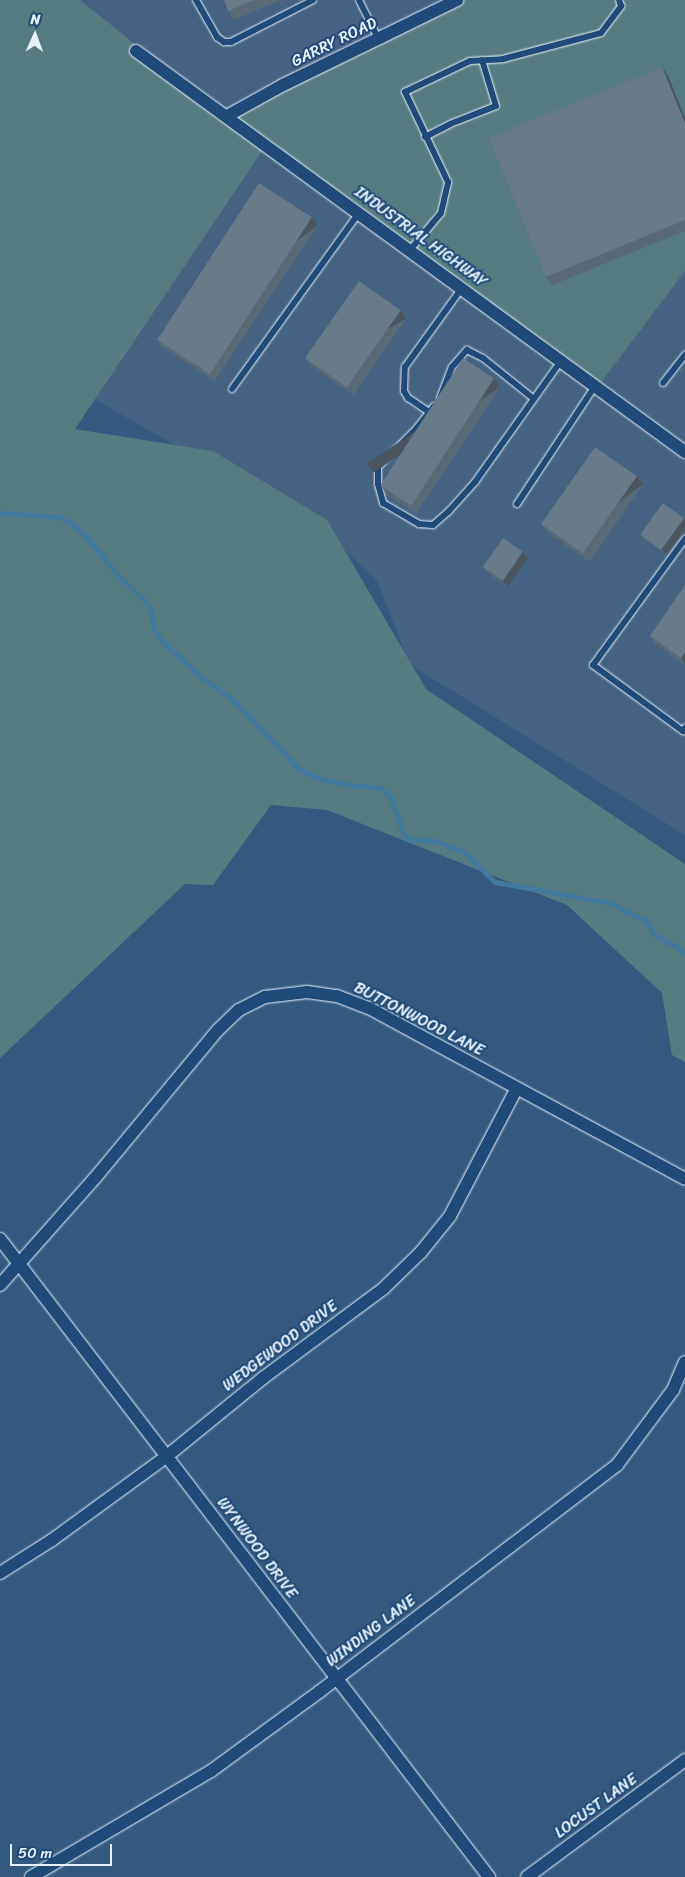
<!DOCTYPE html>
<style>
body{margin:0}
#map{position:relative;width:685px;height:1877px;overflow:hidden;background:#35587e;font-family:Sriracha,sans-serif}
div>[style]{position:absolute}
.built>*{inset:0;background:#456281}
.green>*{inset:0;background:#567b81}
.stream>*{height:4.5px;margin:-2.25px;padding:0 2.25px;transform-origin:2.25px;border-radius:2.25px;background:#427a9e}
.roads{filter:drop-shadow(0 0 1px #e8f1f8) drop-shadow(0 0 1px #e8f1f8)}
.service>*{height:6px;margin:-3px;padding:0 3px;transform-origin:3px;border-radius:3px;background:#1f4a7a}
.minor>*{height:12px;margin:-6px;padding:0 6px;transform-origin:6px;border-radius:6px;background:#1f4a7a}
.wall>*{inset:0;background:#5a6976}
.shaded-wall>*{inset:0;background:#4a5560;transform-origin:0 0}
.building>*{inset:0;background:#697a89;transform-origin:0 0}
span{translate:-50% -50%;white-space:nowrap;text-align:center;line-height:1.15;-webkit-text-stroke:4px #1f4a7a;paint-order:stroke}
.street-label{font-size:16px;color:#e8f1f8}
.north{position:absolute;left:10px;top:10px;width:50px;height:50px;-webkit-text-stroke:4px #1f4a7a;paint-order:stroke;rotate:2deg;font-size:14px;font-weight:700;line-height:20px;text-align:center;color:#e8f1f8}
.north::after{content:'';display:block;margin:auto;width:18px;height:22px;background:#e8f1f8;clip-path:polygon(50% 0,100% 100%,50% 72%,0 100%)}
.scale{position:absolute;left:10px;top:1844px;width:102px;height:22px;box-sizing:border-box;border:2px solid #e8f1f8;border-top:0;padding-left:6px;font-size:15px;line-height:18px;white-space:nowrap;color:#e8f1f8;-webkit-text-stroke:4px #1f4a7a;paint-order:stroke}
</style>
<div id="map">
<div class="built">
<div style="clip-path:polygon(0 0,685px 0,685px 835px,409px 664px,378px 582px,325px 531px,82px 392px)"></div>
</div>
<div class="green">
<div style="clip-path:polygon(0 0,80px 0,156px 61px,227px 114px,448px 0,685px 0,685px 271px,593px 393px,262px 151px,75px 429px,213px 451px,327px 520px,426px 689px,685px 864px,685px 1062px,672px 1055px,662px 993px,567px 905px,327px 810px,271px 805px,213px 885px,185px 884px,0 1058px)"></div>
</div>
<div class="stream">
<div style="left:0;top:513px;width:59px;rotate:3.9deg"></div>
<div style="left:59px;top:517px;width:16px;rotate:27deg"></div>
<div style="left:73px;top:524px;width:21px;rotate:43deg"></div>
<div style="left:88px;top:538px;width:45px;rotate:51.3deg"></div>
<div style="left:116px;top:573px;width:40px;rotate:44deg"></div>
<div style="left:145px;top:601px;width:11px;rotate:56deg"></div>
<div style="left:151px;top:610px;width:21px;rotate:79deg"></div>
<div style="left:155px;top:631px;width:9px;rotate:58deg"></div>
<div style="left:160px;top:639px;width:53px;rotate:42.7deg"></div>
<div style="left:199px;top:675px;width:46px;rotate:36.1deg"></div>
<div style="left:236px;top:702px;width:91px;rotate:46.8deg"></div>
<div style="left:298px;top:768px;width:21px;rotate:28deg"></div>
<div style="left:317px;top:778px;width:35px;rotate:12deg"></div>
<div style="left:351px;top:785px;width:30px;rotate:6deg"></div>
<div style="left:381px;top:788px;width:13px;rotate:42deg"></div>
<div style="left:391px;top:797px;width:39px;rotate:71deg"></div>
<div style="left:404px;top:834px;width:6px;rotate:51deg"></div>
<div style="left:408px;top:839px;width:28px;rotate:4deg"></div>
<div style="left:436px;top:841px;width:31px;rotate:21deg"></div>
<div style="left:465px;top:852px;width:42px;rotate:45deg"></div>
<div style="left:495px;top:882px;width:118px;rotate:10.3deg"></div>
<div style="left:611px;top:903px;width:25px;rotate:29deg"></div>
<div style="left:633px;top:915px;width:14px;rotate:21deg"></div>
<div style="left:646px;top:920px;width:17px;rotate:59deg"></div>
<div style="left:655px;top:935px;width:24px;rotate:28deg"></div>
<div style="left:676px;top:946px;width:12px;rotate:42deg"></div>
</div>
<div class="roads">
<div class="service">
<div style="left:196px;top:0;width:43px;rotate:60.4deg"></div>
<div style="left:217px;top:37px;width:9px;rotate:36deg"></div>
<div style="left:224px;top:42px;width:7px"></div>
<div style="left:231px;top:42px;width:92px;rotate:-27.1deg"></div>
<div style="left:359px;top:0;width:42px;rotate:63.4deg"></div>
<div style="left:425px;top:137px;width:28px;rotate:-27deg"></div>
<div style="left:450px;top:124px;width:49px;rotate:-21.4deg"></div>
<div style="left:496px;top:106px;width:48px;rotate:-106.9deg"></div>
<div style="left:410px;top:250px;width:48px;rotate:-50deg"></div>
<div style="left:441px;top:213px;width:32px;rotate:-77deg"></div>
<div style="left:448px;top:182px;width:100px;rotate:-115.5deg"></div>
<div style="left:405px;top:92px;width:72px;rotate:-25.5deg"></div>
<div style="left:470px;top:61px;width:33px;rotate:-3deg"></div>
<div style="left:503px;top:59px;width:101px;rotate:-14.9deg"></div>
<div style="left:601px;top:33px;width:34px;rotate:-53deg"></div>
<div style="left:621px;top:6px;width:6px;rotate:-108deg"></div>
<div style="left:663px;top:383px;width:36px;rotate:-52deg"></div>
<div style="left:232px;top:389px;width:217px;rotate:-54.2deg"></div>
<div style="left:440px;top:398px;width:33px;rotate:-69deg"></div>
<div style="left:452px;top:367px;width:23px;rotate:-49deg"></div>
<div style="left:467px;top:350px;width:18px;rotate:27deg"></div>
<div style="left:483px;top:358px;width:65px;rotate:38.8deg"></div>
<div style="left:434px;top:406px;width:29px;rotate:128deg"></div>
<div style="left:416px;top:429px;width:54px;rotate:135deg"></div>
<div style="left:378px;top:467px;width:17px;rotate:90deg"></div>
<div style="left:378px;top:484px;width:20px;rotate:75deg"></div>
<div style="left:383px;top:503px;width:42px;rotate:30.3deg"></div>
<div style="left:419px;top:524px;width:14px;rotate:4deg"></div>
<div style="left:433px;top:525px;width:21px;rotate:-41deg"></div>
<div style="left:449px;top:511px;width:39px;rotate:-48deg"></div>
<div style="left:475px;top:482px;width:148px;rotate:-54.6deg"></div>
<div style="left:429px;top:412px;width:25px;rotate:-146deg"></div>
<div style="left:408px;top:398px;width:8px;rotate:-120deg"></div>
<div style="left:404px;top:391px;width:24px;rotate:-88deg"></div>
<div style="left:405px;top:367px;width:97px;rotate:-54.2deg"></div>
<div style="left:517px;top:504px;width:141px;rotate:-56.5deg"></div>
<div style="left:685px;top:539px;width:156px;rotate:126.1deg"></div>
<div style="left:593px;top:665px;width:112px;rotate:36.3deg"></div>
<div style="left:683px;top:731px;width:4px;rotate:-56deg"></div>
</div>
<div class="minor">
<div style="left:136px;top:51px;width:680px;rotate:36.15deg"></div>
<div style="left:227px;top:116px;width:64px;rotate:-29deg"></div>
<div style="left:283px;top:85px;width:194px;rotate:-26deg"></div>
<div style="left:0;top:1239px;width:804px;rotate:52.53deg"></div>
<div style="left:0;top:1285px;width:143px;rotate:-48.4deg"></div>
<div style="left:95px;top:1178px;width:192px;rotate:-50.3deg"></div>
<div style="left:218px;top:1030px;width:29px;rotate:-44deg"></div>
<div style="left:239px;top:1010px;width:29px;rotate:-27deg"></div>
<div style="left:265px;top:997px;width:42px;rotate:-6.8deg"></div>
<div style="left:307px;top:992px;width:30px;rotate:8deg"></div>
<div style="left:337px;top:996px;width:34px;rotate:21deg"></div>
<div style="left:369px;top:1008px;width:359px;rotate:28.4deg"></div>
<div style="left:0;top:1573px;width:62px;rotate:-32.4deg"></div>
<div style="left:52px;top:1540px;width:142px;rotate:-36.1deg"></div>
<div style="left:167px;top:1456px;width:124px;rotate:-39.1deg"></div>
<div style="left:263px;top:1378px;width:151px;rotate:-36.6deg"></div>
<div style="left:384px;top:1288px;width:52px;rotate:-44.2deg"></div>
<div style="left:421px;top:1252px;width:46px;rotate:-51.1deg"></div>
<div style="left:450px;top:1216px;width:144px;rotate:-62.4deg"></div>
<div style="left:31px;top:1877px;width:209px;rotate:-30.5deg"></div>
<div style="left:211px;top:1771px;width:134px;rotate:-36.2deg"></div>
<div style="left:319px;top:1692px;width:375px;rotate:-37.3deg"></div>
<div style="left:617px;top:1465px;width:94px;rotate:-53.3deg"></div>
<div style="left:673px;top:1390px;width:30px;rotate:-67deg"></div>
<div style="left:527px;top:1877px;width:197px;rotate:-36.5deg"></div>
</div>
</div>
<div class="wall">
<div style="clip-path:polygon(224px 0,281px 0,234px 20px,228px 11px)"></div>
<div style="clip-path:polygon(668px 76px,685px 118px,685px 231px,552px 285px,546px 277px)"></div>
<div style="clip-path:polygon(318px 225px,215px 381px,162px 347px,156px 339px)"></div>
<div style="clip-path:polygon(401px 310px,406px 319px,353px 395px,311px 366px,305px 358px)"></div>
<div style="clip-path:polygon(494px 378px,500px 387px,416px 514px,388px 496px,382px 487px)"></div>
<div style="clip-path:polygon(637px 476px,643px 484px,590px 562px,548px 533px,542px 525px)"></div>
<div style="clip-path:polygon(684px 518px,685px 519px,685px 529px,666px 555px,645px 540px,640px 534px)"></div>
<div style="clip-path:polygon(528px 559px,507px 587px,487px 573px,482px 566px)"></div>
<div style="clip-path:polygon(685px 585px,685px 665px,655px 644px,650px 636px)"></div>
</div>
<div class="shaded-wall">
<div style="clip-path:polygon(662px 67px,668px 76px,685px 118px,685px 123px)"></div>
<div style="left:312px;top:217px;width:10px;height:187px;rotate:53deg"></div>
<div style="left:401px;top:310px;width:10px;height:94px;rotate:61deg"></div>
<div style="left:494px;top:378px;width:11px;height:153px;rotate:56deg"></div>
<div style="left:637px;top:476px;width:10px;height:93px;rotate:53deg"></div>
<div style="clip-path:polygon(684px 518px,685px 519px,685px 529px,666px 555px,662px 549px)"></div>
<div style="clip-path:polygon(523px 552px,528px 559px,507px 587px,503px 581px)"></div>
<div style="clip-path:polygon(685px 652px,685px 664px,681px 658px)"></div>
</div>
<div class="building">
<div style="clip-path:polygon(224px 0,255px 0,228px 11px)"></div>
<div style="clip-path:polygon(662px 67px,685px 123px,685px 220px,546px 277px,489px 138px)"></div>
<div style="left:259px;top:183px;width:63px;height:187px;rotate:33deg"></div>
<div style="left:359px;top:281px;width:51px;height:94px;rotate:35deg"></div>
<div style="left:463px;top:358px;width:37px;height:152px;rotate:33deg"></div>
<div style="left:595px;top:447px;width:51px;height:94px;rotate:35deg"></div>
<div style="left:663px;top:503px;width:26px;height:39px;rotate:36deg"></div>
<div style="left:503px;top:538px;width:24px;height:35px;rotate:35deg"></div>
<div style="clip-path:polygon(685px 585px,685px 652px,681px 658px,650px 636px)"></div>
</div>
<div class="street-label">
<span style="left:334px;top:42px;rotate:-26deg">GARRY ROAD</span>
<span style="left:421px;top:237px;rotate:36deg">INDUSTRIAL HIGHWAY</span>
<span style="left:419px;top:1019px;rotate:27deg">BUTTONWOOD LANE</span>
<span style="left:280px;top:1346px;rotate:-37deg">WEDGEWOOD DRIVE</span>
<span style="left:257px;top:1548px;rotate:53deg">WYNWOOD DRIVE</span>
<span style="left:371px;top:1631px;rotate:-37deg">WINDING LANE</span>
<span style="left:596px;top:1806px;rotate:-36deg">LOCUST LANE</span>
</div>
<div class="north">N</div>
<div class="scale">50 m</div>
</div>
